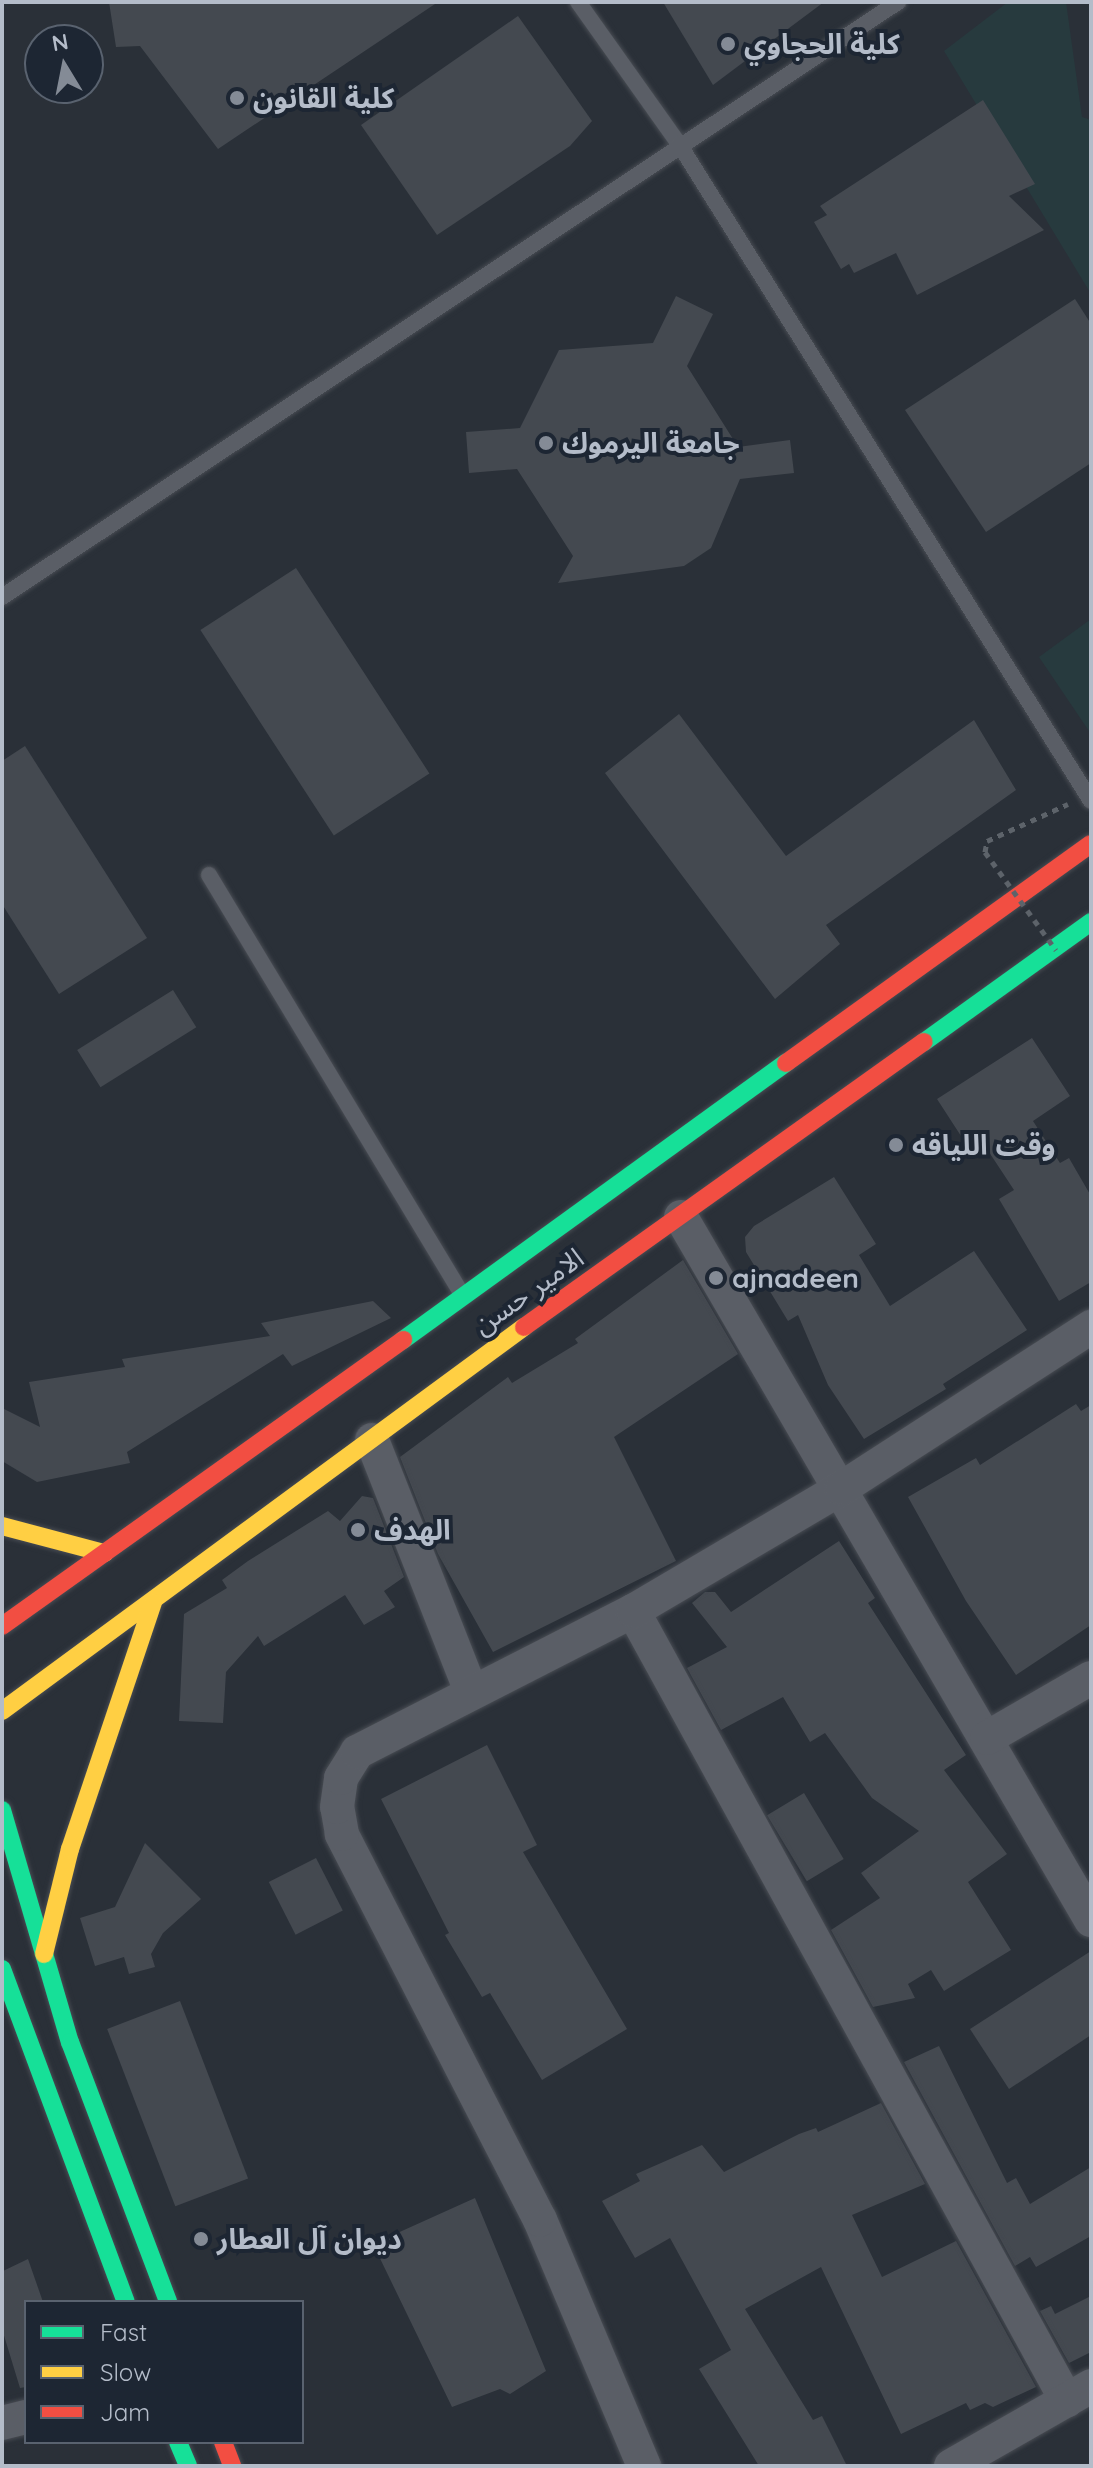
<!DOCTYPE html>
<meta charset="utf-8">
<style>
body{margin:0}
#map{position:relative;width:1093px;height:2468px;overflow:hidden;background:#2a3038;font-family:Quicksand,"Noto Sans Arabic",sans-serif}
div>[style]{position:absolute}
.green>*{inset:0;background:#273a3e}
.building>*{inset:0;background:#444950;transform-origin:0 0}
.path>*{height:5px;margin-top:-2.5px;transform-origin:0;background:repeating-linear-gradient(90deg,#5d636a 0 6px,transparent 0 12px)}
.roads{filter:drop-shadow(0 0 2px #484c53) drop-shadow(0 0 2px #484c53)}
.lane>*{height:16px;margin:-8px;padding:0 8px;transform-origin:8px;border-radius:8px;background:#5a5e66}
.street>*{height:34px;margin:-17px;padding:0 17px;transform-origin:17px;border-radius:17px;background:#5a5e66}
.fast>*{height:18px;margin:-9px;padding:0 9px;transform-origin:9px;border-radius:9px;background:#16e098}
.slow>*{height:18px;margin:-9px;padding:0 9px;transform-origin:9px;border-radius:9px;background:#ffcf43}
.jam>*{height:18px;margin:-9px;padding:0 9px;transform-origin:9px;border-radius:9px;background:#f24e42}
.path-bridge>*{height:5px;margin-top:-2.5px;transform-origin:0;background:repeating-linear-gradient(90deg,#5d636a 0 6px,transparent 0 12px)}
.dots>*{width:22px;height:22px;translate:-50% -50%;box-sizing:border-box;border:4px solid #1d2633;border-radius:50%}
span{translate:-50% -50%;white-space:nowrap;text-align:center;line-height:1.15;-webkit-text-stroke:8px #1d2633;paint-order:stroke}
.poi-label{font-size:28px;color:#b4bcc9;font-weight:700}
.left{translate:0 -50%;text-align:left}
.street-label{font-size:28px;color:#b4bcc9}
.frame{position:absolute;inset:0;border:4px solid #b4bcc9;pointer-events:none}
.legend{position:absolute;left:24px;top:2300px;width:280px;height:144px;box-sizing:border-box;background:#1d2633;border:2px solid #59626f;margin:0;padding:10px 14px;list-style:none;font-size:24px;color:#b4bcc9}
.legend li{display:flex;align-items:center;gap:16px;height:40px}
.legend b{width:40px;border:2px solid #59626f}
.north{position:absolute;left:24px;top:24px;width:80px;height:80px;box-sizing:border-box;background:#1d2633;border:2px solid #59626f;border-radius:50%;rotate:350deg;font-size:22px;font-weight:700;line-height:32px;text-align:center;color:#b4bcc9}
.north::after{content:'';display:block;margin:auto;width:28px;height:36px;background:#848b96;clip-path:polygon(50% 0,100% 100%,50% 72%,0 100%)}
</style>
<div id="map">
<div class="green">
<div style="clip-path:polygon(1008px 2px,1066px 2px,1082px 117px,1091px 120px,1091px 294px,944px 51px)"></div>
<div style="clip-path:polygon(1091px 619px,1091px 734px,1039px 657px)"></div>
</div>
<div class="building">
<div style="clip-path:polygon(109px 2px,438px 2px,218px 149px,140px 46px,116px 47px)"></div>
<div style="clip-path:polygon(663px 2px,824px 2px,713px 85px)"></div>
<div style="clip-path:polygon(518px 16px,592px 121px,570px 146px,437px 235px,361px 125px)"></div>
<div style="clip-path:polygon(983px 100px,1035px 184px,1009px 196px,1044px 230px,917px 295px,896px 253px,854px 273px,849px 264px,841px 269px,814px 222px,827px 215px,820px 206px)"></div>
<div style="clip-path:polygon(676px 296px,713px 314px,687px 366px,738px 447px,790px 440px,794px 473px,740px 479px,711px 548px,684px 566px,558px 583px,573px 556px,517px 469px,469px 473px,466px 432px,520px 428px,559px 350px,653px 343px)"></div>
<div style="clip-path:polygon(1075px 299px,1091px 324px,1091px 463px,986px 532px,905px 410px)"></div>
<div style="left:296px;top:568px;width:245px;height:114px;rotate:57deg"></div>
<div style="clip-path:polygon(679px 714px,786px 856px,974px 720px,1016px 790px,826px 925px,840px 944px,775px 999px,605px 773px)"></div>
<div style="clip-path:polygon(25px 746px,147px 938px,59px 994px,2px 904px,2px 761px)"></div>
<div style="left:173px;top:990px;width:44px;height:113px;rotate:58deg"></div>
<div style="clip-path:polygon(1032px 1038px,1070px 1096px,1033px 1121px,1060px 1163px,1069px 1158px,1091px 1196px,1091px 1282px,1059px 1301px,999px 1199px,1014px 1190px,985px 1146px,972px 1153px,937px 1099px)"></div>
<div style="clip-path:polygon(834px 1177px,876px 1244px,859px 1255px,890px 1306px,974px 1251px,1027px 1330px,943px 1384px,946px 1389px,864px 1439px,828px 1385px,798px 1315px,788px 1321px,746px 1252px,745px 1237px,754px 1226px)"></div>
<div style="clip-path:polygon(683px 1260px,738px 1354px,614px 1437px,676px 1561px,493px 1652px,438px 1554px,400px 1457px,508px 1377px,512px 1383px,578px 1343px,575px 1339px)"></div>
<div style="clip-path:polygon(373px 1301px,391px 1318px,292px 1366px,283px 1354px,127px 1452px,130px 1463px,37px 1482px,2px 1461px,2px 1408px,40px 1427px,29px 1382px,125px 1367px,122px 1359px,270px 1336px,261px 1323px)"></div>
<div style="clip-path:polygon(1076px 1404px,1081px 1411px,1091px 1405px,1091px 1625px,1016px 1675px,966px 1601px,908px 1497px,976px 1458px,980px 1465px)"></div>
<div style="clip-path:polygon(362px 1496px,373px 1498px,404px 1577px,384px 1591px,395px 1607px,364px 1625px,345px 1595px,264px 1646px,258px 1636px,226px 1672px,223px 1723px,179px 1721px,184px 1614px,227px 1588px,222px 1580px,248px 1561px,328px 1511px,340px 1521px)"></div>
<div style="clip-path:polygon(839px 1541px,875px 1598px,868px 1603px,966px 1755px,944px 1770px,1007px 1854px,968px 1882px,1011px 1950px,944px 1991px,931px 1970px,908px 1984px,915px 1998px,873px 2007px,831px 1930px,880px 1898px,861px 1873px,919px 1831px,872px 1798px,825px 1733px,810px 1742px,783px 1697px,721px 1730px,687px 1668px,727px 1647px,692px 1603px,705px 1592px,715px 1592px,731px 1612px)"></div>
<div style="clip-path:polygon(487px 1745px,537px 1845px,523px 1852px,627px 2029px,542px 2080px,490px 1993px,482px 1997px,445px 1935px,449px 1933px,381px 1799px)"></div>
<div style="left:804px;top:1793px;width:77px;height:43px;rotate:59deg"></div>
<div style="clip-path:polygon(145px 1843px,201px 1899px,163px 1933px,151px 1954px,155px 1967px,129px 1974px,124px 1957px,95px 1966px,80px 1918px,115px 1907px)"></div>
<div style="left:316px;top:1858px;width:59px;height:53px;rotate:63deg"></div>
<div style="clip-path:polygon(1091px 1951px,1091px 2035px,1009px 2089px,970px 2029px)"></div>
<div style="left:180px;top:2001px;width:190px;height:78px;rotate:69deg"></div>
<div style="clip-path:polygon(939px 2046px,1007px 2183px,1016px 2178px,1030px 2204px,1091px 2167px,1091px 2236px,1036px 2267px,1030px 2257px,1015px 2266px,904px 2062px)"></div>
<div style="clip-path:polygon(881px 2103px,925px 2184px,852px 2215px,882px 2277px,956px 2241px,1036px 2387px,993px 2407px,985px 2403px,970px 2410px,966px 2403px,901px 2434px,821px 2267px,745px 2309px,813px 2420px,822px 2416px,847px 2466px,759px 2466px,699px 2369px,731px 2350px,670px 2238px,635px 2258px,602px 2201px,640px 2181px,636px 2174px,702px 2145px,724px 2172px,799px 2134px,816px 2128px,818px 2132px)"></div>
<div style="clip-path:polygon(475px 2198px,546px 2371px,510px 2394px,500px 2389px,452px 2407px,373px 2244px)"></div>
<div style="clip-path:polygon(28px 2259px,43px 2302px,26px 2302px,26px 2387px,20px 2388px,2px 2329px,3px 2271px)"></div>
<div style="clip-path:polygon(1091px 2296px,1091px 2352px,1069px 2363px,1040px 2311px,1051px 2306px,1055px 2314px)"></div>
</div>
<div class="path">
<div style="left:985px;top:852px;width:11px;rotate:-80deg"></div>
<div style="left:987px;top:841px;width:89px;rotate:-24.6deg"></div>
</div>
<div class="roads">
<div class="lane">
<div style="left:578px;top:2px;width:174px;rotate:54.6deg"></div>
<div style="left:679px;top:144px;width:775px;rotate:57.91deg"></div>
<div style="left:2px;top:597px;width:1076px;rotate:-33.59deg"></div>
<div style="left:209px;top:875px;width:488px;rotate:58.9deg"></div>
</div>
<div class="street">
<div style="left:681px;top:1217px;width:814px;rotate:59.75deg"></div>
<div style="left:372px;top:1440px;width:270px;rotate:68.5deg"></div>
<div style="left:633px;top:1611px;width:901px;rotate:61.22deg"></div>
<div style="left:987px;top:1738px;width:120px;rotate:-30deg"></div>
<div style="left:2px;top:2423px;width:25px;rotate:-14deg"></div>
<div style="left:644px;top:2466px;width:267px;rotate:-112.9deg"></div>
<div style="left:540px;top:2220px;width:434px;rotate:-117.2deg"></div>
<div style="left:342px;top:1834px;width:27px;rotate:-100deg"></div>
<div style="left:337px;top:1807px;width:29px;rotate:-82deg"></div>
<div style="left:341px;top:1778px;width:31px;rotate:-58deg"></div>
<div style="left:357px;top:1752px;width:310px;rotate:-27.1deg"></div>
<div style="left:633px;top:1611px;width:243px;rotate:-30.5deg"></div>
<div style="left:842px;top:1488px;width:297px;rotate:-32.9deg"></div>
<div style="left:951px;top:2466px;width:161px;rotate:-29.7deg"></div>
</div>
<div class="fast">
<div style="left:924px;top:1042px;width:206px;rotate:-35.7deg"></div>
<div style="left:403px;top:1340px;width:473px;rotate:-35.9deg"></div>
<div style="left:2px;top:1810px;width:242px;rotate:73.7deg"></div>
<div style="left:70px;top:2042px;width:278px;rotate:69.3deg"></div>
<div style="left:2px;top:1969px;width:355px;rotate:69.6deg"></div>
<div style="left:178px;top:2442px;width:26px;rotate:67deg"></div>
</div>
<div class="slow">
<div style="left:2px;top:1526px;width:106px;rotate:14.8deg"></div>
<div style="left:2px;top:1711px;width:648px;rotate:-36.34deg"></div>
<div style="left:44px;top:1954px;width:108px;rotate:-76.1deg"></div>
<div style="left:70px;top:1849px;width:260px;rotate:-71.4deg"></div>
</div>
<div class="jam">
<div style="left:786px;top:1063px;width:375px;rotate:-35.7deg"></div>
<div style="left:524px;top:1327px;width:491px;rotate:-35.5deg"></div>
<div style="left:2px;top:1626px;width:493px;rotate:-35.5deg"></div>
<div style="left:223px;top:2442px;width:26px;rotate:69deg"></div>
</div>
</div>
<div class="path-bridge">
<div style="left:985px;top:852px;width:121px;rotate:54.1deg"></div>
</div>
<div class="dots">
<div style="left:728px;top:44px;background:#848b96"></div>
<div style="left:237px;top:98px;background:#848b96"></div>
<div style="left:546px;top:443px;background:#848b96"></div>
<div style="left:896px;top:1145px;background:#848b96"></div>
<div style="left:716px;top:1278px;background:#848b96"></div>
<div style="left:358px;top:1530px;background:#848b96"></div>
<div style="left:201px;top:2239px;background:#848b96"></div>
</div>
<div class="poi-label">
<span class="left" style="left:744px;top:44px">كلية الحجاوي</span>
<span class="left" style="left:253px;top:98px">كلية القانون</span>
<span class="left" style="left:562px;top:443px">جامعة اليرموك</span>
<span class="left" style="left:912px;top:1145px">وقت اللياقه</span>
<span class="left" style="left:732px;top:1278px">ajnadeen</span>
<span class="left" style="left:374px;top:1530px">الهدف</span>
<span class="left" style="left:217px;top:2239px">ديوان آل العطار</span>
</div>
<div class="street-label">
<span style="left:528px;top:1291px;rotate:-35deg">الامير حسن</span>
</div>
<div class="frame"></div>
<ul class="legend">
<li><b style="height:10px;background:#16e098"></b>Fast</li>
<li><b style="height:10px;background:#ffcf43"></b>Slow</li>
<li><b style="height:10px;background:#f24e42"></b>Jam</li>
</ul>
<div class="north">N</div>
</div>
